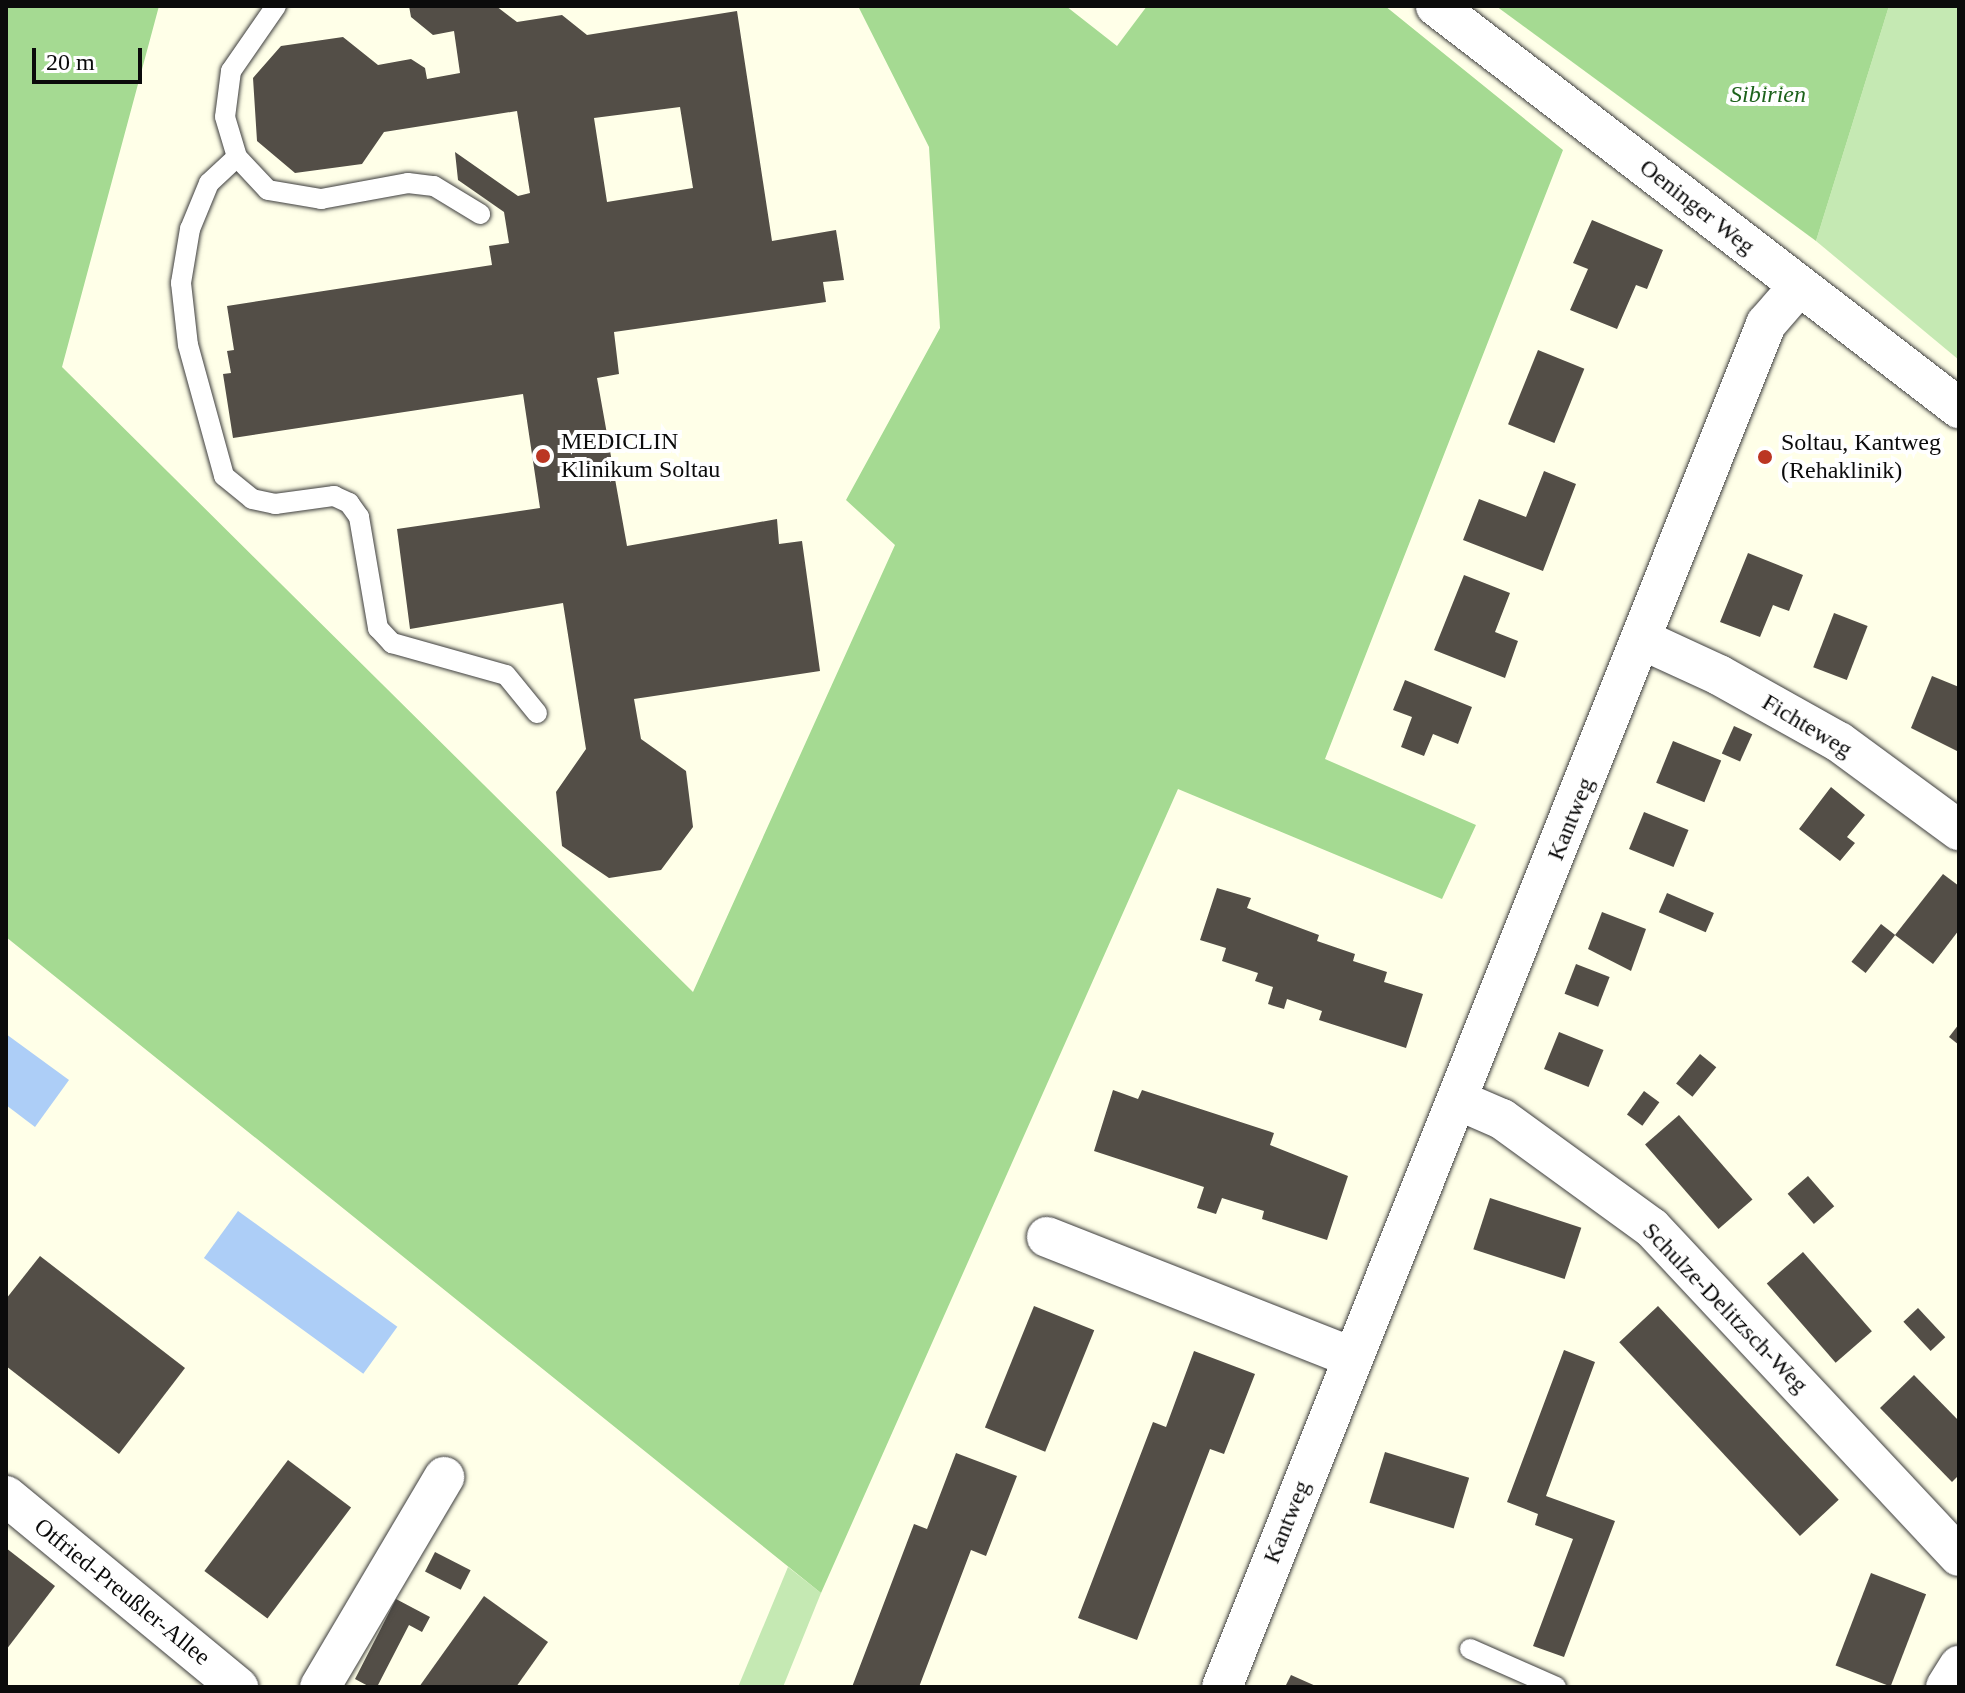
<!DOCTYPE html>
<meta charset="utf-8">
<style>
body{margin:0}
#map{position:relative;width:1965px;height:1693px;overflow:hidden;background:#ffffe8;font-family:"Times New Roman",serif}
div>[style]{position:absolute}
.green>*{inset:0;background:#c5e9b3}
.forest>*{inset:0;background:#a5da92}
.water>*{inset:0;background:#adcef7;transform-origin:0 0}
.building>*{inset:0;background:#534e47;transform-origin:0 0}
.roads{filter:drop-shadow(0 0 2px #3e3e3e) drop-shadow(0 0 2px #3e3e3e)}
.lane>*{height:20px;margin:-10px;padding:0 10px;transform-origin:10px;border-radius:10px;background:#fff}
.street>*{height:40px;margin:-20px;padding:0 20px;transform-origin:20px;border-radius:20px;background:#fff}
.dots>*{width:22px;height:22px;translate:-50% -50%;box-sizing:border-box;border:4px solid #fff;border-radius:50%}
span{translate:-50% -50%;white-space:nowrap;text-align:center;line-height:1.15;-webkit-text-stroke:8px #fff;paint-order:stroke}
.park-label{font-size:24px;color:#1d621b;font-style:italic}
.street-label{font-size:24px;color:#0b0b0b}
.poi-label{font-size:24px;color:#0b0b0b}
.left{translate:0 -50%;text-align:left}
.frame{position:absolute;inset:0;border:8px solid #0b0b0b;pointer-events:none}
.scale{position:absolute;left:32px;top:48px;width:110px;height:36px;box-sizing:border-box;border:4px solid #0b0b0b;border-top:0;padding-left:10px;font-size:24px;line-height:28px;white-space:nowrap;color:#0b0b0b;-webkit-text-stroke:6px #fff;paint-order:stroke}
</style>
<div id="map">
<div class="green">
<div style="clip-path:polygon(1889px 6px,1959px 6px,1959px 360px,1816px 241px)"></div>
<div style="clip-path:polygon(788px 1567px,821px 1593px,783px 1687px,738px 1687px)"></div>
</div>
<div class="forest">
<div style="clip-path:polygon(6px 6px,159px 6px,62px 367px,693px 992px,895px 545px,846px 500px,940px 328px,929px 147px,858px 6px,1066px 6px,1117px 46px,1147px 6px,1385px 6px,1563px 150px,1325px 759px,1476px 825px,1442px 899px,1178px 789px,821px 1593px,6px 937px)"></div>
<div style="clip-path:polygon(1496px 6px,1889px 6px,1816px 241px)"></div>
</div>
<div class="water">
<div style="clip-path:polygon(6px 1034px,69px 1080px,35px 1127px,6px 1105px)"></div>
<div style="left:238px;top:1211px;width:197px;height:58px;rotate:36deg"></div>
</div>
<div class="building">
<div style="clip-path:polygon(evenodd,409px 6px,496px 6px,517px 22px,562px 15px,587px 35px,737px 11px,772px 241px,836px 230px,844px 280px,823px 282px,826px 302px,614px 332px,619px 374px,597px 378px,627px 546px,777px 519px,779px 544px,802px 541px,820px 671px,634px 699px,641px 739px,686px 771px,693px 827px,661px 870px,609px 878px,562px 846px,556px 792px,586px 749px,563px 603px,410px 629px,397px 529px,540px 508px,523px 394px,233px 438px,223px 374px,231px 373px,227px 351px,234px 350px,227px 306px,492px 265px,489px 246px,509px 243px,504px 212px,458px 180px,455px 152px,518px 196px,530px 193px,517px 111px,384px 132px,362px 164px,295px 173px,257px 141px,253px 78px,281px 46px,343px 37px,378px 65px,411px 59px,425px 68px,427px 79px,460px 73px,454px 31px,433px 35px,411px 17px,409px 6px,680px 107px,693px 188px,607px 202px,594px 118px,680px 107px)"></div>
<div style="clip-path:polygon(1592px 220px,1663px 250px,1647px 289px,1636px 285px,1617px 329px,1570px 310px,1588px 269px,1573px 263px)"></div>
<div style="left:1538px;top:350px;width:50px;height:80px;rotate:22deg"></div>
<div style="clip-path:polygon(1544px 471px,1576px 484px,1543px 571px,1463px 540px,1479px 499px,1526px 517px)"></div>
<div style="clip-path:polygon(1748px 553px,1803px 575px,1789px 611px,1773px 605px,1760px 637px,1720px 622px)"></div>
<div style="clip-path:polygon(1464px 575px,1510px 593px,1495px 632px,1518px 641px,1505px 678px,1434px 650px)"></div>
<div style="left:1834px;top:613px;width:36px;height:58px;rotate:21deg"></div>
<div style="clip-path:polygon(1932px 676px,1959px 687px,1959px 752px,1911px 728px)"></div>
<div style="clip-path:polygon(1405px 680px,1472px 707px,1458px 744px,1433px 734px,1424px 756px,1401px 747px,1412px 717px,1393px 710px)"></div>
<div style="left:1734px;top:726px;width:20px;height:30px;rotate:24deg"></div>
<div style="left:1673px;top:741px;width:52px;height:45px;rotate:22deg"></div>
<div style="clip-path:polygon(1831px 787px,1865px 815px,1847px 837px,1855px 843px,1840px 861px,1799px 829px)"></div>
<div style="left:1644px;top:812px;width:48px;height:40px;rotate:22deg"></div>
<div style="clip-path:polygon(1943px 874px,1959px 886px,1959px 930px,1933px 964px,1895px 935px)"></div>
<div style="clip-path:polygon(1217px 888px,1251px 898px,1247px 908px,1319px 935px,1317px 941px,1355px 954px,1353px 961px,1387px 972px,1384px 982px,1423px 994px,1406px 1048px,1319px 1020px,1322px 1011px,1287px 999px,1284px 1009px,1268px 1004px,1273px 987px,1255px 981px,1258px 973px,1222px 961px,1226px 948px,1200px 940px)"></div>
<div style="left:1667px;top:893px;width:51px;height:21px;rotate:23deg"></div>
<div style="clip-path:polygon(1602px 912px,1646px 929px,1631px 971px,1588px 949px)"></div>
<div style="left:1881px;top:924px;width:18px;height:48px;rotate:38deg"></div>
<div style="left:1576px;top:964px;width:36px;height:32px;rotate:21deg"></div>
<div style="clip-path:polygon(1959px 1024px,1959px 1045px,1949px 1037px)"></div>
<div style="left:1559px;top:1032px;width:48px;height:40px;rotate:22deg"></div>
<div style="left:1700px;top:1054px;width:21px;height:38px;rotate:39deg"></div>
<div style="clip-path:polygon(1113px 1090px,1138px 1099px,1142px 1090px,1274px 1133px,1270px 1145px,1348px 1176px,1327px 1240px,1262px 1219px,1264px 1211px,1222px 1198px,1216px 1214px,1197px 1208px,1204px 1187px,1094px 1151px)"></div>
<div style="left:1644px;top:1091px;width:19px;height:29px;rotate:36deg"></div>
<div style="left:1679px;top:1115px;width:112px;height:45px;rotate:49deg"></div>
<div style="left:1808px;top:1176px;width:40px;height:27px;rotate:49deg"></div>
<div style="left:1490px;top:1198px;width:96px;height:54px;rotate:18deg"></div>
<div style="left:1803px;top:1252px;width:105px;height:48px;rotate:49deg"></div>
<div style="clip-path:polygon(40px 1256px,185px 1368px,119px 1454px,6px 1366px,6px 1299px)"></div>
<div style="left:1034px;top:1306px;width:65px;height:131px;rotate:22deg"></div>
<div style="left:1658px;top:1306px;width:265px;height:53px;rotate:47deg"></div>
<div style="left:1918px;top:1308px;width:40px;height:20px;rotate:47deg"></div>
<div style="clip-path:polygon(1564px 1350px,1595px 1362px,1546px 1496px,1615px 1521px,1564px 1657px,1533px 1646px,1573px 1539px,1535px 1525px,1538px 1514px,1507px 1502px)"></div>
<div style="clip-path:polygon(1194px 1351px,1255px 1374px,1224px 1454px,1210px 1449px,1137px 1640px,1078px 1618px,1153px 1422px,1166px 1427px)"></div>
<div style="clip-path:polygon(1914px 1375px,1959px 1421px,1959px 1475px,1952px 1482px,1880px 1408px)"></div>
<div style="left:1385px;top:1452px;width:88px;height:53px;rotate:17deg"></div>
<div style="clip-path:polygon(956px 1453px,1017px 1476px,986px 1556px,971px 1550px,919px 1687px,852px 1687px,914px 1524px,927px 1529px)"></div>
<div style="left:288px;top:1460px;width:79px;height:139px;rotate:37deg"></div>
<div style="clip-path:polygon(6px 1548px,55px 1586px,6px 1650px)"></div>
<div style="left:435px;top:1552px;width:40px;height:22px;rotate:27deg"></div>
<div style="left:1871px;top:1573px;width:59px;height:99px;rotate:21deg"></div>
<div style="clip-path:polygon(484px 1596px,548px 1642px,516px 1687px,419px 1687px)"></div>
<div style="clip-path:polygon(396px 1599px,430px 1617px,422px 1632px,409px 1625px,377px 1687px,370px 1687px,355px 1679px)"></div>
<div style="clip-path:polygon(1291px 1675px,1318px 1687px,1285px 1687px)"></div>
</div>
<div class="roads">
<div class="lane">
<div style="left:276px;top:6px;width:79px;rotate:124.7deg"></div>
<div style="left:231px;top:71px;width:46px;rotate:97.4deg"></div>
<div style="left:225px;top:117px;width:42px;rotate:73.3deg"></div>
<div style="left:237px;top:157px;width:45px;rotate:46.8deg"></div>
<div style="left:268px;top:190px;width:54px;rotate:9.6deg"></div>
<div style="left:321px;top:199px;width:88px;rotate:-10.4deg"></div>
<div style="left:408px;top:183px;width:26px;rotate:7deg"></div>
<div style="left:434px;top:186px;width:54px;rotate:31.3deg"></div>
<div style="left:237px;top:157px;width:38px;rotate:137deg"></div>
<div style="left:209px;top:183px;width:50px;rotate:112.4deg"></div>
<div style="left:190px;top:229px;width:55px;rotate:99.5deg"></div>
<div style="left:181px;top:283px;width:62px;rotate:83.6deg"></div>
<div style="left:188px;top:345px;width:136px;rotate:74.6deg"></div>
<div style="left:224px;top:476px;width:36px;rotate:39deg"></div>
<div style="left:252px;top:499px;width:24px;rotate:12deg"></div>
<div style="left:275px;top:504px;width:60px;rotate:-7.7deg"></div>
<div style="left:334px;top:496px;width:17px;rotate:25deg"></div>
<div style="left:349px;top:503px;width:17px;rotate:54deg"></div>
<div style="left:359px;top:517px;width:113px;rotate:80.3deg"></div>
<div style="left:378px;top:628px;width:21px;rotate:47deg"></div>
<div style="left:392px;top:643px;width:118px;rotate:15.7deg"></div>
<div style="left:506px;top:675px;width:49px;rotate:50.8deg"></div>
<div style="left:1470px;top:1649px;width:94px;rotate:23.8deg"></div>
</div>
<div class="street">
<div style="left:1436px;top:6px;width:660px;rotate:37.55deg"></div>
<div style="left:1643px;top:640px;width:84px;rotate:24.7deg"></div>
<div style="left:1719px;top:675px;width:137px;rotate:29.2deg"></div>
<div style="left:1839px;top:742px;width:149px;rotate:36.3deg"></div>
<div style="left:1458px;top:1100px;width:48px;rotate:23.4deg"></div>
<div style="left:1502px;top:1119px;width:185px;rotate:36deg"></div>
<div style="left:1652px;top:1228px;width:449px;rotate:46.9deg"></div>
<div style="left:1047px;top:1237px;width:328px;rotate:21.5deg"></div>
<div style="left:6px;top:1496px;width:301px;rotate:39.5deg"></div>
<div style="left:320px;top:1687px;width:244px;rotate:-59.4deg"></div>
<div style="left:1222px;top:1687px;width:1468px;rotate:-68.24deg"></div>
<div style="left:1766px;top:324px;width:50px;rotate:-49deg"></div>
<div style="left:1946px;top:1687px;width:25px;rotate:-58deg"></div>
</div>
</div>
<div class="dots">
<div style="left:543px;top:456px;background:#bb3622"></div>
<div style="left:1765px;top:457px;background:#bb3622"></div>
</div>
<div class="park-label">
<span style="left:1768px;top:95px">Sibirien</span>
</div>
<div class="street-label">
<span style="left:1697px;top:207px;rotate:38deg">Oeninger Weg</span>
<span style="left:1807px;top:726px;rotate:31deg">Fichteweg</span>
<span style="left:1571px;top:819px;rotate:-68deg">Kantweg</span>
<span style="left:1725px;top:1308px;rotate:46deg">Schulze-Delitzsch-Weg</span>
<span style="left:1287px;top:1522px;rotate:-68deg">Kantweg</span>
<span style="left:122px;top:1592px;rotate:39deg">Otfried-Preußler-Allee</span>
</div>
<div class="poi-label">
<span class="left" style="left:561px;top:456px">MEDICLIN<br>Klinikum Soltau</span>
<span class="left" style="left:1781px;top:457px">Soltau, Kantweg<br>(Rehaklinik)</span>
</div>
<div class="frame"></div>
<div class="scale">20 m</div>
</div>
